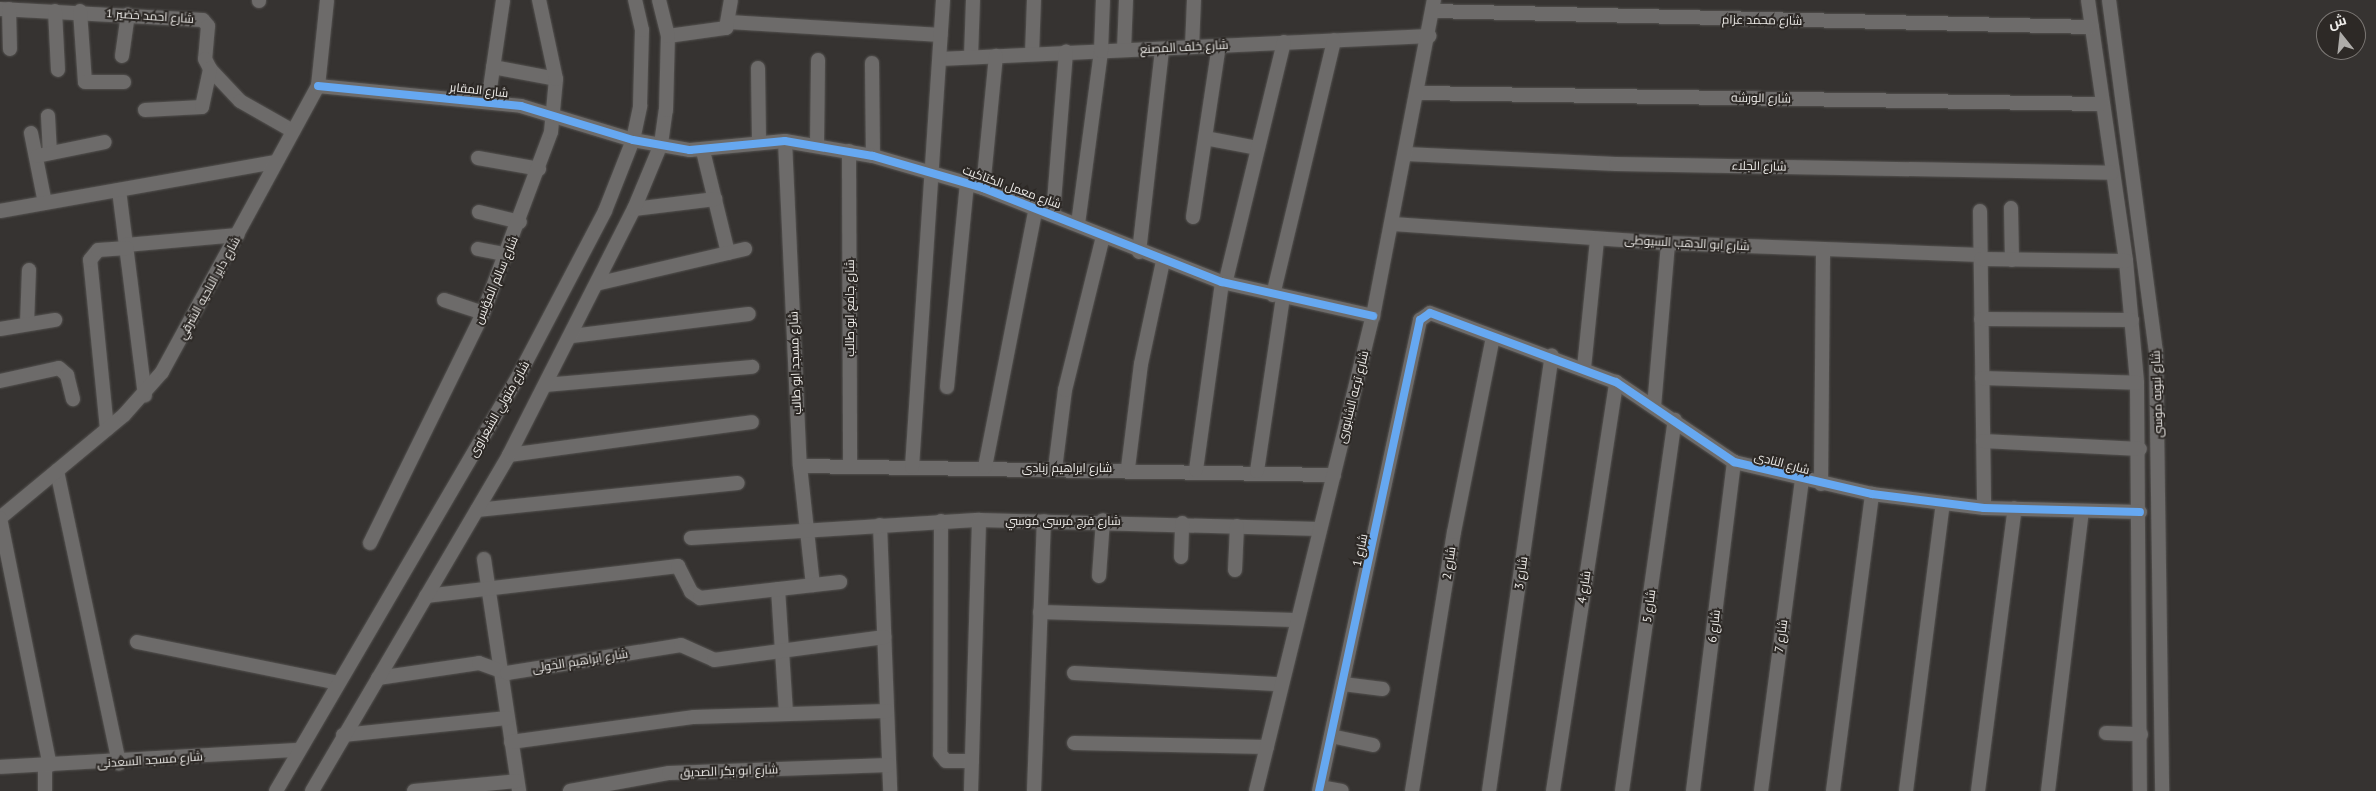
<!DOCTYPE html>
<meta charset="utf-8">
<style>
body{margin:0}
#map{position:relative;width:2376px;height:791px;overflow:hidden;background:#363331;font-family:"PT Sans",Cairo,sans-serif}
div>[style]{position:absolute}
.roads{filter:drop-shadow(0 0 1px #545250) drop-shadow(0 0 1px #545250)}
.minor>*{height:14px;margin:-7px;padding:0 7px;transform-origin:7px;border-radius:7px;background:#6d6b6a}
.cycleway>*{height:8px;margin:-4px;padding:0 4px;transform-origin:4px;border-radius:4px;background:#66a8f1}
span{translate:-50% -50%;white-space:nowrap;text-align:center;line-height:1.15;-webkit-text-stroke:4px #2d2926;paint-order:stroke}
.street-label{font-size:12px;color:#efedea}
.north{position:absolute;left:2316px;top:10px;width:50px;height:50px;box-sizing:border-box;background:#2d2926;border:1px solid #7b7774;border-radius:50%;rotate:344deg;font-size:14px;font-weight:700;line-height:20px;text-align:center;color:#efedea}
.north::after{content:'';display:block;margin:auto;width:18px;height:22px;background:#aeaca9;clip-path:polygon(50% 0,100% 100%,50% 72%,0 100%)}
</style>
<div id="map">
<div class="roads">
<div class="minor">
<div style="left:2088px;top:0;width:264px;rotate:81.7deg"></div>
<div style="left:2126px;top:261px;width:122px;rotate:84.8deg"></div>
<div style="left:2137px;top:383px;width:408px;rotate:89.6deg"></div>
<div style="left:2109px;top:0;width:354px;rotate:82.4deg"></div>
<div style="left:2156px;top:351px;width:440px;rotate:89.2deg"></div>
<div style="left:259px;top:1px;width:1px;rotate:-90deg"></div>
<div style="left:0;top:9px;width:203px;rotate:3.1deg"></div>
<div style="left:203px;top:20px;width:8px;rotate:50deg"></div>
<div style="left:208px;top:26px;width:33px;rotate:95deg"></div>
<div style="left:205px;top:59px;width:11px;rotate:63deg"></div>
<div style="left:210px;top:69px;width:44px;rotate:46.8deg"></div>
<div style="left:240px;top:101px;width:61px;rotate:29.5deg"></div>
<div style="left:9px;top:9px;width:40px;rotate:88.6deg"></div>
<div style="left:55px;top:11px;width:59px;rotate:87.1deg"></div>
<div style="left:80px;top:11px;width:71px;rotate:86deg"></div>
<div style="left:85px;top:82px;width:39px"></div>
<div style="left:1432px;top:11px;width:660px;rotate:1.39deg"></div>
<div style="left:729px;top:22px;width:212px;rotate:3.5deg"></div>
<div style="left:668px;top:36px;width:59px;rotate:-7.9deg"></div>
<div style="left:726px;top:28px;width:28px;rotate:-80deg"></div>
<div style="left:1192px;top:47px;width:47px;rotate:-87.6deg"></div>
<div style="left:1124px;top:50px;width:50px;rotate:-87.7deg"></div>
<div style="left:1032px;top:54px;width:54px;rotate:-87.9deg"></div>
<div style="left:122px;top:56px;width:42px;rotate:-81.9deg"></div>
<div style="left:971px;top:57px;width:57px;rotate:-88deg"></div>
<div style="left:940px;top:59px;width:490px;rotate:-2.7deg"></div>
<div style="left:872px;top:63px;width:93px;rotate:89.4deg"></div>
<div style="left:493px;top:67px;width:64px;rotate:10.8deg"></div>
<div style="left:758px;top:68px;width:73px;rotate:89.2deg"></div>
<div style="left:318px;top:86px;width:204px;rotate:5.6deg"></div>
<div style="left:521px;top:106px;width:117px;rotate:16.9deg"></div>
<div style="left:633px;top:140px;width:58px;rotate:10deg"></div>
<div style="left:690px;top:150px;width:95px;rotate:-5.4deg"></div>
<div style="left:785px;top:141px;width:89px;rotate:9.7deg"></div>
<div style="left:873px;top:156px;width:115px;rotate:16.2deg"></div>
<div style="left:983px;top:188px;width:257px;rotate:21.5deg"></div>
<div style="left:1222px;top:282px;width:155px;rotate:12.7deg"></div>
<div style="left:1418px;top:93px;width:685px;rotate:0.92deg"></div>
<div style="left:488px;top:102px;width:103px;rotate:-81.6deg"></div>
<div style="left:145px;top:110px;width:57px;rotate:-3deg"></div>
<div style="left:202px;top:107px;width:39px;rotate:-78deg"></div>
<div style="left:48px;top:116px;width:37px;rotate:87deg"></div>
<div style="left:31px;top:133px;width:71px;rotate:78.7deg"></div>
<div style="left:1205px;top:138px;width:54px;rotate:10.7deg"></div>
<div style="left:785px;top:141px;width:325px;rotate:87.4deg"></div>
<div style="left:800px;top:466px;width:120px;rotate:83.8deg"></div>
<div style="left:817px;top:145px;width:85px;rotate:-89.3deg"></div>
<div style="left:703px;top:151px;width:105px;rotate:76.2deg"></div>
<div style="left:849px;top:151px;width:315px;rotate:89.8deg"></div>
<div style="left:1406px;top:154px;width:210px;rotate:2.7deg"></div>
<div style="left:1616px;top:164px;width:496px;rotate:1deg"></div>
<div style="left:37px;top:156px;width:69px;rotate:-11.6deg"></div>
<div style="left:478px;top:158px;width:62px;rotate:10.2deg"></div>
<div style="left:983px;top:188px;width:133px;rotate:-84.4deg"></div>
<div style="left:119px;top:190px;width:207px;rotate:82.8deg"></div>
<div style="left:2011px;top:208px;width:52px;rotate:88.9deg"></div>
<div style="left:634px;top:209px;width:82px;rotate:-7deg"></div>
<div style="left:0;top:211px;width:280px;rotate:-10.1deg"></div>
<div style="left:1980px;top:211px;width:297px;rotate:89.2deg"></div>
<div style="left:479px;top:212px;width:42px;rotate:13.7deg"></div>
<div style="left:1053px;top:214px;width:163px;rotate:-85.4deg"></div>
<div style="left:1193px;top:217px;width:173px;rotate:-81.4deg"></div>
<div style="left:1078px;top:224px;width:175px;rotate:-82.4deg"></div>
<div style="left:1101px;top:51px;width:51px;rotate:-87.8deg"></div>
<div style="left:1393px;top:224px;width:276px;rotate:4deg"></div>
<div style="left:1668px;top:243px;width:313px;rotate:2.2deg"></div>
<div style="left:126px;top:245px;width:112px;rotate:-5.1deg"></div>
<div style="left:478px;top:249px;width:31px;rotate:11deg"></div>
<div style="left:1139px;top:252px;width:204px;rotate:-83.5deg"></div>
<div style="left:1981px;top:259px;width:145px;rotate:0.8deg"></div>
<div style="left:600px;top:283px;width:149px;rotate:-13.2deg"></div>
<div style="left:1225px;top:284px;width:249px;rotate:-76.3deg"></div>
<div style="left:1273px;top:295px;width:262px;rotate:-76.5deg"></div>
<div style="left:444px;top:300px;width:41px;rotate:18.4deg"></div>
<div style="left:1981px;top:319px;width:151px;rotate:0.4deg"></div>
<div style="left:27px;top:324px;width:54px;rotate:-87.9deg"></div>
<div style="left:0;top:329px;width:56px;rotate:-9.3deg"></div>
<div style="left:572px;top:336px;width:178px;rotate:-7.1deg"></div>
<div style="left:1584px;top:368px;width:130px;rotate:-84.2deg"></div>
<div style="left:1982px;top:378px;width:155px;rotate:1.8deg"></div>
<div style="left:0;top:381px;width:60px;rotate:-12.4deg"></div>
<div style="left:59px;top:368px;width:11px;rotate:41deg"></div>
<div style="left:67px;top:375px;width:25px;rotate:76deg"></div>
<div style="left:545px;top:385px;width:208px;rotate:-5deg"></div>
<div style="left:947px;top:387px;width:206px;rotate:-84.4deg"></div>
<div style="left:1654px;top:407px;width:165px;rotate:-85.1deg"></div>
<div style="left:107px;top:429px;width:170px;rotate:-95.7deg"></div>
<div style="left:90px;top:260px;width:13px;rotate:-51deg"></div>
<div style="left:98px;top:250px;width:29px;rotate:-4deg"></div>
<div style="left:1983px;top:441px;width:157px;rotate:2.9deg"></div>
<div style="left:509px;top:455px;width:245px;rotate:-7.7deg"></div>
<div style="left:800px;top:466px;width:534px;rotate:0.97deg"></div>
<div style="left:912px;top:467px;width:468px;rotate:-86.2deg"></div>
<div style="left:985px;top:467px;width:264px;rotate:-78.9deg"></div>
<div style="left:1128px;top:468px;width:105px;rotate:-82.9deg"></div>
<div style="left:1141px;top:364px;width:105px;rotate:-77.9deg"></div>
<div style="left:1055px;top:469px;width:80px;rotate:-82.8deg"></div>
<div style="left:1065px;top:390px;width:159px;rotate:-76.1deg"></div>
<div style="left:1196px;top:470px;width:190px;rotate:-82.1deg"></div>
<div style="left:57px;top:471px;width:299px;rotate:78deg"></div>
<div style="left:1257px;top:471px;width:176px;rotate:-81.5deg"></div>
<div style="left:1821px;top:484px;width:235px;rotate:-89.5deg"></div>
<div style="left:477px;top:510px;width:262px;rotate:-5.9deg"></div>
<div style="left:0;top:518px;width:161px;rotate:-39.7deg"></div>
<div style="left:124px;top:415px;width:57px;rotate:-48.5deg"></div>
<div style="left:162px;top:372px;width:326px;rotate:-61.4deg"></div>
<div style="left:318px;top:86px;width:86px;rotate:-84deg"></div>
<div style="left:0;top:518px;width:252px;rotate:78.6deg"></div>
<div style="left:941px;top:521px;width:233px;rotate:90.2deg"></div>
<div style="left:940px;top:754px;width:9px;rotate:49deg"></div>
<div style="left:946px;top:761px;width:26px"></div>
<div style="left:880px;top:525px;width:266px;rotate:87.8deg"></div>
<div style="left:691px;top:538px;width:289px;rotate:-3.6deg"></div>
<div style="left:979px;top:520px;width:341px;rotate:1.5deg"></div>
<div style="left:370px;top:543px;width:256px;rotate:-63.8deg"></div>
<div style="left:483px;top:313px;width:193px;rotate:-69.4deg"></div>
<div style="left:551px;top:132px;width:53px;rotate:-84.6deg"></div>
<div style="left:556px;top:79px;width:81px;rotate:-102.1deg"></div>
<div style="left:1181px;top:557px;width:34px;rotate:-88deg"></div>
<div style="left:484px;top:559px;width:235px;rotate:81.4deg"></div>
<div style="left:1235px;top:570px;width:44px;rotate:-87.4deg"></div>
<div style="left:1099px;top:576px;width:56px;rotate:-85.9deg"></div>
<div style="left:778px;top:589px;width:125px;rotate:86.3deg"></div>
<div style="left:426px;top:596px;width:254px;rotate:-6.8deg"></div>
<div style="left:678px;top:566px;width:29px;rotate:63deg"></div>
<div style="left:691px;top:592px;width:11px;rotate:34deg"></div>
<div style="left:700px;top:598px;width:141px;rotate:-6.5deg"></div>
<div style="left:1040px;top:612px;width:255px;rotate:1.8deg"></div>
<div style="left:137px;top:642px;width:205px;rotate:11.5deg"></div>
<div style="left:1074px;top:673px;width:206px;rotate:3.1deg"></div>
<div style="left:378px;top:678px;width:102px;rotate:-8.4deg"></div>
<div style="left:479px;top:663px;width:30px;rotate:20deg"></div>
<div style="left:507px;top:673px;width:176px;rotate:-9.1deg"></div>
<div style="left:681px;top:645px;width:36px;rotate:24deg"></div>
<div style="left:714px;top:660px;width:172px;rotate:-7.7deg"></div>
<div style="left:1343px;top:684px;width:40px;rotate:7.1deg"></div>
<div style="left:2106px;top:733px;width:35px;rotate:2deg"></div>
<div style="left:343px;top:735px;width:165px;rotate:-5.9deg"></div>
<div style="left:1331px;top:736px;width:43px;rotate:12.1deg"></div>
<div style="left:511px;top:742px;width:185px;rotate:-7.8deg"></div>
<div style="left:694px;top:717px;width:193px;rotate:-1.8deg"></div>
<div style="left:1074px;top:743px;width:193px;rotate:1.2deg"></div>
<div style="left:45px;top:766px;width:25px;rotate:90deg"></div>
<div style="left:0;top:767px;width:299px;rotate:-3.3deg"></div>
<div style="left:1320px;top:787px;width:22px;rotate:10deg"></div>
<div style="left:276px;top:791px;width:482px;rotate:-59.7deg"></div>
<div style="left:519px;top:375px;width:185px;rotate:-62.3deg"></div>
<div style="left:605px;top:211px;width:76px;rotate:-68.5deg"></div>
<div style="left:633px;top:140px;width:35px;rotate:-78deg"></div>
<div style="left:640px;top:106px;width:76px;rotate:-88.5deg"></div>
<div style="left:642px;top:30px;width:31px;rotate:-103deg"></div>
<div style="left:312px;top:791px;width:389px;rotate:-59.6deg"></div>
<div style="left:509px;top:455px;width:276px;rotate:-63.1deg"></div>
<div style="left:634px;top:209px;width:70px;rotate:-67.4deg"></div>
<div style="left:661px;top:144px;width:34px;rotate:-82deg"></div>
<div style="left:666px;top:110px;width:74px;rotate:-88.5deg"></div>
<div style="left:668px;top:36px;width:37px;rotate:-104deg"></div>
<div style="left:414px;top:791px;width:103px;rotate:-5.5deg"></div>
<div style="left:570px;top:791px;width:101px;rotate:-10.3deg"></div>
<div style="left:669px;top:773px;width:220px;rotate:-2.1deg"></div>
<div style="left:971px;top:791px;width:271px;rotate:-88.3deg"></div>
<div style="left:1034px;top:791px;width:270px;rotate:-87.9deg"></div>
<div style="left:1256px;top:791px;width:489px;rotate:-76.2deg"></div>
<div style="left:1373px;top:316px;width:322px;rotate:-79.1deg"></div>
<div style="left:1319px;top:791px;width:482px;rotate:-77.9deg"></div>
<div style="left:1420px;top:320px;width:12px;rotate:-35deg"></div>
<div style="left:1430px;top:313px;width:198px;rotate:20.4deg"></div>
<div style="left:1616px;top:382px;width:143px;rotate:34.1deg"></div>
<div style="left:1734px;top:462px;width:142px;rotate:13.1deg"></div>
<div style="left:1872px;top:494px;width:113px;rotate:7.1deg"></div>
<div style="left:1984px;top:508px;width:156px;rotate:1.5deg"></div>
<div style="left:1412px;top:791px;width:262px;rotate:-80.8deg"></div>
<div style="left:1454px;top:532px;width:199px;rotate:-78.7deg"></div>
<div style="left:1489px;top:791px;width:440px;rotate:-81.8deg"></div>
<div style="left:1553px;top:791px;width:414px;rotate:-81.2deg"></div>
<div style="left:1622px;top:791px;width:375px;rotate:-81.9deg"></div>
<div style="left:1693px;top:791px;width:332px;rotate:-82.9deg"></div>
<div style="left:1761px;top:791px;width:313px;rotate:-82.5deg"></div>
<div style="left:1833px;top:791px;width:300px;rotate:-82.5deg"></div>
<div style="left:1906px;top:791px;width:290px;rotate:-82.7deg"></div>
<div style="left:1978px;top:791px;width:285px;rotate:-82.6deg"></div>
<div style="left:2048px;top:791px;width:282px;rotate:-83.1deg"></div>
</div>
</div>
<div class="cycleway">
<div style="left:318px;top:86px;width:204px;rotate:5.6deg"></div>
<div style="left:521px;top:106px;width:117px;rotate:16.9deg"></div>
<div style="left:633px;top:140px;width:58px;rotate:10deg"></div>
<div style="left:690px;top:150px;width:95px;rotate:-5.4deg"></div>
<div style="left:785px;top:141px;width:89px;rotate:9.7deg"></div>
<div style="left:873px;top:156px;width:115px;rotate:16.2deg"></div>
<div style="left:983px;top:188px;width:257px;rotate:21.5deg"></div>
<div style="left:1222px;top:282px;width:155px;rotate:12.7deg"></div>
<div style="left:1319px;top:791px;width:482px;rotate:-77.9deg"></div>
<div style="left:1420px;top:320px;width:12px;rotate:-35deg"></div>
<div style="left:1430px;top:313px;width:198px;rotate:20.4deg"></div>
<div style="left:1616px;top:382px;width:143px;rotate:34.1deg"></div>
<div style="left:1734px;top:462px;width:142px;rotate:13.1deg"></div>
<div style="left:1872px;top:494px;width:113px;rotate:7.1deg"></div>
<div style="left:1984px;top:508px;width:156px;rotate:1.5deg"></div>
</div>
<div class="street-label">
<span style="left:150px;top:16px;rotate:4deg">شارع احمد خضير 1</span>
<span style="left:1762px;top:20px;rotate:1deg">شارع محمد عزام</span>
<span style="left:1184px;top:47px;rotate:-3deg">شارع خلف المصنع</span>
<span style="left:479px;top:90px;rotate:6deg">شارع المقابر</span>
<span style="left:1761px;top:98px;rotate:1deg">شارع الورشه</span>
<span style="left:1759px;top:166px;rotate:1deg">شارع الجلاء</span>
<span style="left:1012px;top:187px;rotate:20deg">شارع معمل الكتاكيت</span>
<span style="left:1687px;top:243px;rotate:3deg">شارع ابو الدهب السيوطى</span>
<span style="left:496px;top:280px;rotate:-67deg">شارع سالم المؤنس</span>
<span style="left:209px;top:288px;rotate:-61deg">شارع داير الناحيه الشرقي</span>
<span style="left:850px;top:308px;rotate:-90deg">شارع جامع ابو طالب</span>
<span style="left:795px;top:363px;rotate:-92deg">شارع مسجد ابو طالب</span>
<span style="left:2157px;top:394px;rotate:-92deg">شارع نبويه موسى</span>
<span style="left:1353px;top:397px;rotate:-76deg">شارع ترعه الشابورى</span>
<span style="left:499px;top:409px;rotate:-60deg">شارع متولي الشعراوى</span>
<span style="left:1782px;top:463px;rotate:15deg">شارع النادى</span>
<span style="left:1067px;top:468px">شارع ابراهيم زبادى</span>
<span style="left:1063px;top:521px">شارع فرج مرسى موسي</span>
<span style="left:1360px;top:550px;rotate:-78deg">شارع 1</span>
<span style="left:1449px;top:563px;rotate:-81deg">شارع 2</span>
<span style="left:1521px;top:573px;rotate:-82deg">شارع 3</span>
<span style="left:1584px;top:587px;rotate:-81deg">شارع 4</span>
<span style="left:1649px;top:606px;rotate:-82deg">شارع 5</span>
<span style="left:1714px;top:626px;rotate:-83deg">شارع 6</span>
<span style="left:1781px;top:636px;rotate:-82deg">شارع 7</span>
<span style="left:580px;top:661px;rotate:-9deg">شارع ابراهيم الخولى</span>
<span style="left:150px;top:760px;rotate:-4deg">شارع مسجد السعدنى</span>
<span style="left:729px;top:771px;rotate:-2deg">شارع ابو بكر الصديق</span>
</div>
<div class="north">ش</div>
</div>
